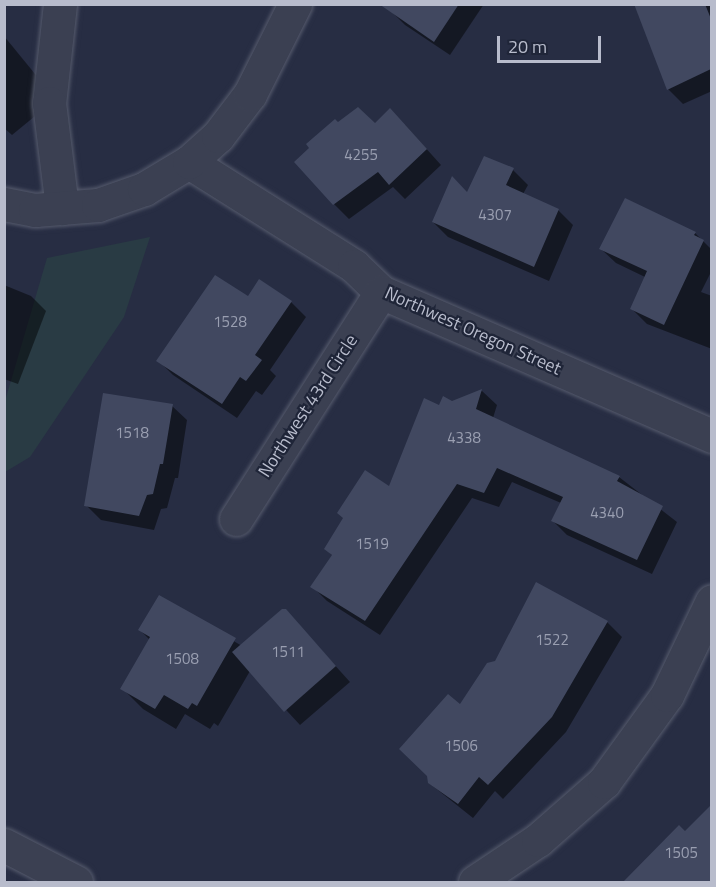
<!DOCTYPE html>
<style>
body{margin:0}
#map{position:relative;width:716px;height:887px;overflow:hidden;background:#272d43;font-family:"Titillium Web",sans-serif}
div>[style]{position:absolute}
.green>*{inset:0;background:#293b44}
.shadow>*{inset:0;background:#0007}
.building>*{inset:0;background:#414860}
.roads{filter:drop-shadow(0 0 2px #565b6d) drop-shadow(0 0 2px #565b6d)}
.minor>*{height:33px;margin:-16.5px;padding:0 16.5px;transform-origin:16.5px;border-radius:16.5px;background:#3b4052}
span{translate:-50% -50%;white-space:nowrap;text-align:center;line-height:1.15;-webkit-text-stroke:4.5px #1f2538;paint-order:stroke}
.number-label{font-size:15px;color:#9a9fb1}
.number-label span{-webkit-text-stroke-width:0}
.street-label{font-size:18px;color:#b8bccc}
.frame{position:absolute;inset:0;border:6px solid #b8bccc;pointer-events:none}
.scale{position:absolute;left:497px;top:36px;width:104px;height:27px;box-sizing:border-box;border:3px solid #b8bccc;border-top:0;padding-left:8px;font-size:18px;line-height:21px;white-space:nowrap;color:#b8bccc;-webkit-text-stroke:4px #1f2538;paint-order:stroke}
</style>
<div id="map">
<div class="green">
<div style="clip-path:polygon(150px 237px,124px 317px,30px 457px,5px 472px,5px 401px,47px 258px)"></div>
</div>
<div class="shadow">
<div style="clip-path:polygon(393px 4px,484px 4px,450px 55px,405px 25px,390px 10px)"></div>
<div style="clip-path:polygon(636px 4px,712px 4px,712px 91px,683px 104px,668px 89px)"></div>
<div style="clip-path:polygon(4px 36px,44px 85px,40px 112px,12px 135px,4px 128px)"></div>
<div style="clip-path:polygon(338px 124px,405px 125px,441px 165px,405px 199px,393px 187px,349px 219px,334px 204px)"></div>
<div style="clip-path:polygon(513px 170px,528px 185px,523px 194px,558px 210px,573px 225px,549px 281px,448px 237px,433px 222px,468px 194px)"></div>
<div style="clip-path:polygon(695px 233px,712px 250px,712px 270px,701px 292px,712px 296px,712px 349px,647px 324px,632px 309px,645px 277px,616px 263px,601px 249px)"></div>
<div style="clip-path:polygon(4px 285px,31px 296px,46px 311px,18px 384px,4px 379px)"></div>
<div style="clip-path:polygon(249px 298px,291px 302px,306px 317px,270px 370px,276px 376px,262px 395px,256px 391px,237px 418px,173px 375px,158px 360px)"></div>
<div style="clip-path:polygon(482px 391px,497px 405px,493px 418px,619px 477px,677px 522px,652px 574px,567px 535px,552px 520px,561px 503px,512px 482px,499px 507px,472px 498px,380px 635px,327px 601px,312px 586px,333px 556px,326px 549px,390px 488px,440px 407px)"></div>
<div style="clip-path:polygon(172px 406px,187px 420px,178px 478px,175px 478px,167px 508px,161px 509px,154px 530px,101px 520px,86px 505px)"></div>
<div style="clip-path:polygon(537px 584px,607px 622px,622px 637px,566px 732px,503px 799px,495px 791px,473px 818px,429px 783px,460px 706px,496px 662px)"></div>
<div style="clip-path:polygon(160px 597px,242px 646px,286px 611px,350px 682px,300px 725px,250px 671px,218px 726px,214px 723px,210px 729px,185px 714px,176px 729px,143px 709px,122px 688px,150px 640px,140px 630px)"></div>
<div style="clip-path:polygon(712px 807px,712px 882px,631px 882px,685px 833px)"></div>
</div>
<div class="building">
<div style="clip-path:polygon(379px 4px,459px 4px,434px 42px)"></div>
<div style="clip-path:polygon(634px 4px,705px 4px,711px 19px,711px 69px,667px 90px)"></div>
<div style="clip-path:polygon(358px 107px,375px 123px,390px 108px,427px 149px,389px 185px,378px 172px,333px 205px,294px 162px,309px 148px,306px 144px,335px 119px,338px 122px)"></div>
<div style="clip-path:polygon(484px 156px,514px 168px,506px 185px,559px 209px,534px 267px,432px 222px,452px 176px,467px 192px)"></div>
<div style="clip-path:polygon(625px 198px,696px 232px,694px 235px,704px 240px,664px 325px,630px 309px,647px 271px,599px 249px)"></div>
<div style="clip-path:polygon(215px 275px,248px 296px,259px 279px,292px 301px,255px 355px,262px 360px,246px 381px,240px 377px,222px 404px,156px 361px)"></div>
<div style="clip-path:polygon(482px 389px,476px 409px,620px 476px,617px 481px,663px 506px,637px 560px,551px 521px,563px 497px,497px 468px,484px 493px,457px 484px,365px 621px,310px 587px,332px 555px,324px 549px,343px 518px,337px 513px,365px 470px,389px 486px,424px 398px,439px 405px,443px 396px,452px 401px)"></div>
<div style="clip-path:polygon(103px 393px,173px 404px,163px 464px,160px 464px,153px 494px,147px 495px,139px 516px,84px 506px)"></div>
<div style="clip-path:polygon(536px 582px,608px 621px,552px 717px,488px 785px,479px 777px,458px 804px,428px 783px,427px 776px,399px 749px,448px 694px,460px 704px,487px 663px,495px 661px)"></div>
<div style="clip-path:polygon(159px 595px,236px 638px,197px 706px,192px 703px,188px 709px,164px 695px,155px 709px,120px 689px,150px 637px,138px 630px)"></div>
<div style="clip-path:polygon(282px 609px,286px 609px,336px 666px,284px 712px,232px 652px)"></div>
<div style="clip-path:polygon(711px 805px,711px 882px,623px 882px,679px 825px,685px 831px)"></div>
</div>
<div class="roads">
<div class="minor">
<div style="left:60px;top:4px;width:100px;rotate:96.3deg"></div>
<div style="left:49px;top:103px;width:106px;rotate:82.9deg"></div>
<div style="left:189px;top:162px;width:195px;rotate:32.2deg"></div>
<div style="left:354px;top:266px;width:37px;rotate:44deg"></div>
<div style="left:381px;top:292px;width:361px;rotate:23.5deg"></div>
<div style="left:4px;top:204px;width:32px;rotate:11deg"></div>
<div style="left:35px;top:210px;width:63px;rotate:-4.5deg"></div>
<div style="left:98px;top:205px;width:49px;rotate:-19.2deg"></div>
<div style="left:144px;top:189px;width:52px;rotate:-31deg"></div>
<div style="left:189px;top:162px;width:39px;rotate:-42deg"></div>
<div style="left:218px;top:136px;width:53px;rotate:-52.7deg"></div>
<div style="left:250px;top:94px;width:101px;rotate:-63.4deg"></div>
<div style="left:236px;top:519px;width:269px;rotate:-57.4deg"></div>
<div style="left:4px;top:845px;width:81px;rotate:27.2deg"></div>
<div style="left:475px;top:882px;width:76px;rotate:-33.7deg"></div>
<div style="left:538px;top:840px;width:88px;rotate:-41.3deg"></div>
<div style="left:604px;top:782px;width:107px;rotate:-54.1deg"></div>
<div style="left:667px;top:695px;width:104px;rotate:-64.4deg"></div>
</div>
</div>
<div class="number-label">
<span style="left:361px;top:155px">4255</span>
<span style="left:495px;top:215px">4307</span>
<span style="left:230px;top:322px">1528</span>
<span style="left:132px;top:433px">1518</span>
<span style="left:464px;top:438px">4338</span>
<span style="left:607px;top:513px">4340</span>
<span style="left:372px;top:544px">1519</span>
<span style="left:552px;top:640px">1522</span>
<span style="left:288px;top:652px">1511</span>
<span style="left:182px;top:659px">1508</span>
<span style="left:461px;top:746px">1506</span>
<span style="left:681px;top:853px">1505</span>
</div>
<div class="street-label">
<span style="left:473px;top:331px;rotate:24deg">Northwest Oregon Street</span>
<span style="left:308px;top:406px;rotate:-57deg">Northwest 43rd Circle</span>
</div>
<div class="frame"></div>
<div class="scale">20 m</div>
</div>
